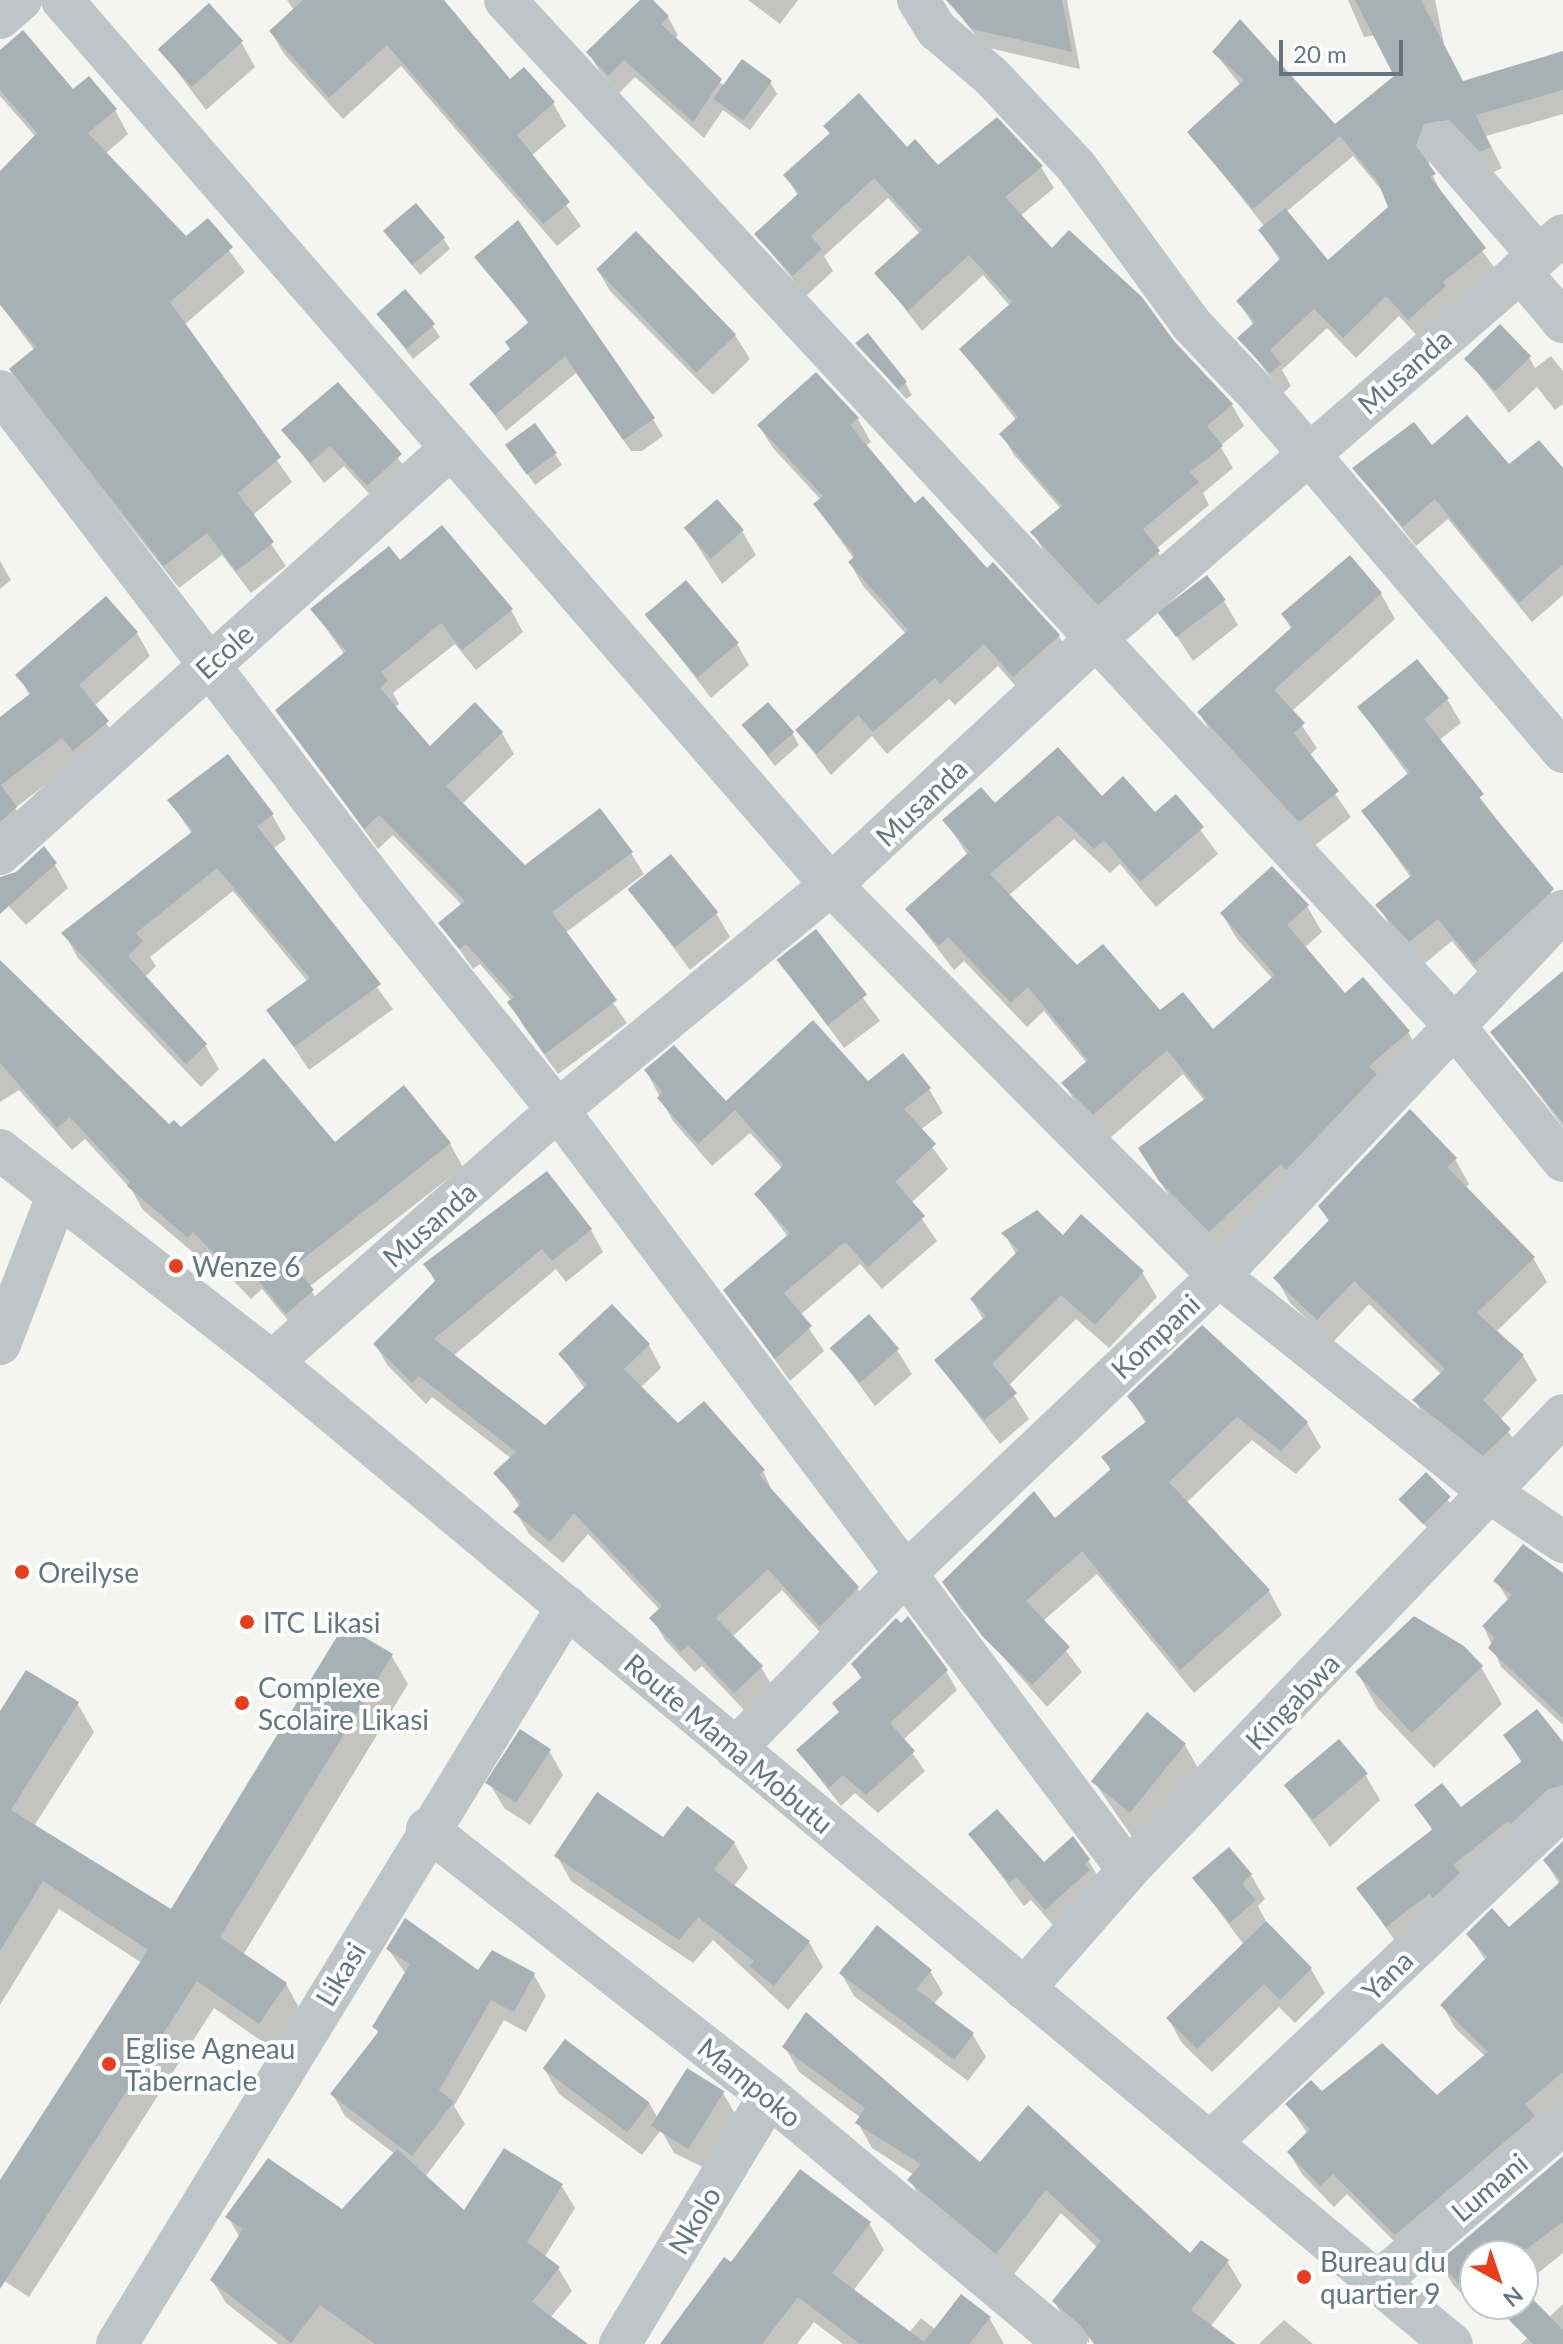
<!DOCTYPE html>
<style>
body{margin:0}
#map{position:relative;width:1563px;height:2344px;overflow:hidden;background:#f4f4f0;font-family:Lato,sans-serif}
div>[style]{position:absolute}
.shadow>*{inset:0;background:#0003;transform-origin:0 0}
.building>*{inset:0;background:#a7b1b5;transform-origin:0 0}
.minor>*{height:42px;margin:-21px;padding:0 21px;transform-origin:21px;border-radius:21px;background:#bfc4c6}
.dots>*{width:22px;height:22px;translate:-50% -50%;box-sizing:border-box;border:4px solid #fff;border-radius:50%}
span{translate:-50% -50%;white-space:nowrap;text-align:center;line-height:1.15;-webkit-text-stroke:8px #fff;paint-order:stroke}
.street-label{font-size:28px;color:#627682}
.poi-label{font-size:28px;color:#627682}
.left{translate:0 -50%;text-align:left}
.north{position:absolute;left:1459px;top:2240px;width:80px;height:80px;box-sizing:border-box;background:#fff;border:2px solid #c0c8cd;border-radius:50%;rotate:140deg;font-size:22px;font-weight:700;line-height:32px;text-align:center;color:#627682}
.north::after{content:'';display:block;margin:auto;width:28px;height:36px;background:#e93e1b;clip-path:polygon(50% 0,100% 100%,50% 72%,0 100%)}
.scale{position:absolute;left:1279px;top:40px;width:124px;height:36px;box-sizing:border-box;border:4px solid #627682;border-top:0;padding-left:10px;font-size:24px;line-height:28px;white-space:nowrap;color:#627682;-webkit-text-stroke:6px #fff;paint-order:stroke}
</style>
<div id="map">
<div class="shadow">
<div style="clip-path:polygon(287px 0,422px 0,510px 81px,553px 103px,566px 126px,531px 156px,581px 226px,557px 246px,401px 66px,343px 119px,284px 54px,271px 32px,294px 10px)"></div>
<div style="clip-path:polygon(643px 0,651px 0,668px 17px,678px 35px,674px 39px,724px 86px,770px 82px,777px 94px,750px 130px,723px 110px,704px 138px,635px 77px,619px 93px,599px 70px,588px 52px)"></div>
<div style="clip-path:polygon(748px 0,798px 0,780px 24px)"></div>
<div style="clip-path:polygon(956px 0,1067px 0,1080px 69px,985px 47px,964px 21px)"></div>
<div style="clip-path:polygon(evenodd,1348px 0,1435px 0,1445px 49px,1463px 83px,1563px 53px,1563px 114px,1486px 136px,1502px 168px,1494px 172px,1435px 145px,1428px 166px,1444px 198px,1496px 270px,1421px 340px,1399px 316px,1356px 358px,1327px 328px,1282px 370px,1291px 386px,1283px 393px,1240px 338px,1254px 326px,1238px 301px,1281px 262px,1260px 231px,1265px 227px,1190px 133px,1241px 86px,1214px 52px,1335px 127px,1397px 77px,1375px 35px,1364px 37px,1348px 0,1353px 156px,1384px 193px,1390px 208px,1328px 263px,1286px 212px,1353px 156px)"></div>
<div style="clip-path:polygon(241px 42px,255px 67px,206px 110px,160px 49px)"></div>
<div style="clip-path:polygon(0 53px,115px 110px,128px 134px,105px 154px,186px 239px,207px 221px,245px 272px,184px 325px,292px 482px,252px 516px,286px 566px,251px 593px,222px 555px,179px 588px,25px 393px,35px 351px,0 304px,0 174px,36px 137px,0 96px)"></div>
<div style="clip-path:polygon(826px 127px,907px 150px,938px 168px,1041px 167px,1054px 188px,1020px 216px,1052px 250px,1173px 343px,1232px 405px,1244px 426px,1220px 446px,1233px 468px,1203px 493px,1209px 505px,1156px 549px,1171px 574px,1111px 625px,1045px 554px,1033px 532px,1061px 509px,1014px 455px,1002px 434px,1017px 421px,961px 350px,1010px 306px,983px 275px,922px 331px,877px 273px,920px 234px,888px 198px,824px 256px,833px 271px,806px 296px,756px 234px,798px 196px,786px 176px,831px 135px)"></div>
<div style="clip-path:polygon(385px 232px,443px 238px,450px 249px,420px 275px)"></div>
<div style="clip-path:polygon(477px 257px,653px 419px,663px 436px,642px 451px,631px 451px,576px 373px,506px 431px,472px 384px,512px 351px,529px 324px)"></div>
<div style="clip-path:polygon(596px 267px,735px 335px,750px 359px,713px 395px,610px 291px)"></div>
<div style="clip-path:polygon(378px 314px,433px 326px,440px 337px,413px 359px)"></div>
<div style="clip-path:polygon(858px 343px,905px 383px,912px 395px,906px 399px)"></div>
<div style="clip-path:polygon(1551px 356px,1563px 371px,1563px 404px,1555px 410px,1537px 387px,1509px 413px,1467px 359px,1529px 357px,1535px 368px)"></div>
<div style="clip-path:polygon(816px 374px,858px 419px,871px 442px,865px 446px,915px 506px,1059px 636px,1072px 659px,1027px 699px,998px 666px,955px 705px,949px 699px,887px 754px,872px 736px,831px 775px,797px 731px,906px 634px,863px 586px,850px 563px,854px 559px,815px 505px,821px 500px,773px 448px,759px 426px)"></div>
<div style="clip-path:polygon(338px 385px,413px 477px,380px 506px,344px 466px,324px 483px,284px 431px)"></div>
<div style="clip-path:polygon(1432px 448px,1508px 467px,1563px 471px,1563px 595px,1532px 622px,1448px 519px,1416px 546px,1355px 469px)"></div>
<div style="clip-path:polygon(555px 454px,562px 465px,535px 485px,515px 456px)"></div>
<div style="clip-path:polygon(686px 528px,742px 531px,756px 555px,722px 584px)"></div>
<div style="clip-path:polygon(0 561px,11px 580px,0 589px)"></div>
<div style="clip-path:polygon(400px 563px,511px 610px,523px 632px,476px 670px,455px 644px,393px 693px,399px 704px,394px 708px,430px 748px,502px 733px,514px 754px,462px 804px,524px 867px,631px 853px,644px 874px,565px 933px,627px 1023px,558px 1074px,522px 1024px,512px 1001px,480px 964px,473px 969px,441px 923px,463px 906px,393px 835px,378px 849px,278px 711px,345px 655px,313px 610px)"></div>
<div style="clip-path:polygon(1381px 594px,1395px 619px,1292px 711px,1317px 748px,1309px 756px,1351px 817px,1314px 846px,1213px 737px,1199px 712px,1292px 630px,1283px 615px)"></div>
<div style="clip-path:polygon(1224px 601px,1238px 625px,1193px 661px,1163px 615px)"></div>
<div style="clip-path:polygon(645px 612px,737px 644px,749px 665px,711px 698px)"></div>
<div style="clip-path:polygon(137px 633px,150px 656px,94px 706px,121px 745px,77px 761px,15px 808px,28px 831px,0 861px,0 720px,30px 696px,18px 675px)"></div>
<div style="clip-path:polygon(1447px 699px,1461px 723px,1438px 741px,1563px 909px,1489px 986px,1452px 941px,1424px 964px,1391px 928px,1378px 905px,1411px 878px,1363px 811px,1409px 776px,1359px 708px)"></div>
<div style="clip-path:polygon(744px 726px,792px 733px,799px 745px,775px 766px)"></div>
<div style="clip-path:polygon(1176px 797px,1218px 854px,1156px 907px,1120px 864px,1110px 873px,1074px 839px,1008px 896px,1077px 968px,1159px 1013px,1213px 1032px,1273px 979px,1237px 939px,1222px 914px,1307px 906px,1322px 932px,1304px 948px,1345px 996px,1408px 1032px,1423px 1058px,1225px 1256px,1176px 1207px,1155px 1174px,1205px 1101px,1183px 1074px,1109px 1139px,1079px 1109px,1064px 1083px,1087px 1063px,1044px 1011px,1027px 1027px,964px 961px,954px 970px,908px 910px,968px 856px,945px 820px,995px 806px,1101px 799px,1155px 815px)"></div>
<div style="clip-path:polygon(170px 801px,272px 815px,286px 839px,273px 849px,393px 1009px,309px 1070px,269px 1010px,308px 982px,233px 891px,150px 957px,156px 966px,144px 978px,205px 1045px,219px 1069px,201px 1087px,78px 958px,64px 933px,192px 834px)"></div>
<div style="clip-path:polygon(55px 865px,68px 888px,26px 925px,0 897px,0 878px)"></div>
<div style="clip-path:polygon(631px 890px,716px 913px,730px 937px,690px 970px)"></div>
<div style="left:814px;top:933px;width:110px;height:45px;rotate:53deg"></div>
<div style="clip-path:polygon(1563px 974px,1563px 1127px,1493px 1033px)"></div>
<div style="clip-path:polygon(0 983px,169px 1127px,335px 1145px,450px 1144px,463px 1167px,309px 1287px,326px 1315px,301px 1336px,262px 1289px,251px 1299px,207px 1253px,202px 1260px,143px 1210px,131px 1189px,85px 1139px,72px 1150px,19px 1090px,0 1102px)"></div>
<div style="clip-path:polygon(646px 1071px,726px 1104px,868px 1084px,929px 1089px,943px 1113px,920px 1130px,948px 1169px,911px 1203px,937px 1241px,882px 1289px,860px 1264px,800px 1315px,824px 1351px,790px 1381px,725px 1290px,788px 1237px,756px 1194px,783px 1169px,750px 1133px,712px 1166px,673px 1121px)"></div>
<div style="clip-path:polygon(1455px 1159px,1469px 1184px,1465px 1188px,1533px 1258px,1547px 1282px,1496px 1332px,1523px 1356px,1537px 1380px,1500px 1420px,1524px 1454px,1498px 1480px,1429px 1424px,1415px 1400px,1442px 1375px,1369px 1304px,1332px 1343px,1290px 1303px,1276px 1278px,1330px 1223px,1320px 1207px)"></div>
<div style="clip-path:polygon(591px 1230px,603px 1252px,566px 1282px,556px 1269px,453px 1356px,545px 1428px,585px 1389px,561px 1355px,612px 1306px,649px 1345px,661px 1368px,640px 1388px,678px 1426px,704px 1404px,763px 1471px,774px 1495px,857px 1588px,870px 1611px,834px 1648px,782px 1590px,732px 1637px,761px 1667px,774px 1689px,748px 1714px,702px 1666px,695px 1672px,665px 1640px,652px 1618px,660px 1610px,588px 1534px,563px 1563px,529px 1534px,516px 1512px,520px 1507px,496px 1473px,512px 1459px,432px 1397px,426px 1404px,388px 1366px,375px 1344px,436px 1283px,425px 1264px)"></div>
<div style="clip-path:polygon(1004px 1233px,1063px 1237px,1142px 1272px,1157px 1297px,1109px 1348px,1076px 1319px,1008px 1386px,1029px 1419px,1000px 1444px,936px 1361px,984px 1321px,972px 1300px,1017px 1256px)"></div>
<div style="clip-path:polygon(832px 1348px,897px 1350px,912px 1374px,875px 1406px)"></div>
<div style="clip-path:polygon(1130px 1397px,1307px 1423px,1321px 1447px,1296px 1474px,1252px 1440px,1186px 1503px,1269px 1591px,1282px 1615px,1194px 1693px,1097px 1574px,1043px 1621px,1082px 1672px,1047px 1707px,959px 1607px,945px 1583px,1055px 1521px,1111px 1471px,1104px 1458px,1146px 1424px)"></div>
<div style="clip-path:polygon(1426px 1475px,1456px 1510px,1432px 1533px,1411px 1510px)"></div>
<div style="clip-path:polygon(1563px 1576px,1563px 1724px,1562px 1724px,1501px 1667px,1484px 1627px,1509px 1601px,1496px 1581px)"></div>
<div style="clip-path:polygon(391px 1655px,408px 1684px,243px 1955px,286px 1984px,302px 2013px,276px 2051px,214px 2008px,29px 2297px,0 2278px,0 2184px,142px 1963px,59px 1909px,0 2005px,0 1715px,77px 1703px,94px 1732px,34px 1826px,171px 1912px)"></div>
<div style="clip-path:polygon(853px 1664px,946px 1671px,957px 1690px,903px 1740px,925px 1771px,878px 1813px,855px 1793px,841px 1806px,798px 1751px,840px 1714px,862px 1680px)"></div>
<div style="clip-path:polygon(1481px 1667px,1502px 1704px,1434px 1768px,1378px 1709px,1357px 1672px)"></div>
<div style="clip-path:polygon(1505px 1736px,1563px 1747px,1563px 1811px,1400px 1948px,1358px 1888px,1433px 1832px,1417px 1805px,1461px 1810px,1522px 1763px)"></div>
<div style="clip-path:polygon(1185px 1745px,1199px 1770px,1137px 1844px,1093px 1780px)"></div>
<div style="clip-path:polygon(549px 1751px,563px 1775px,530px 1825px,504px 1808px,490px 1784px)"></div>
<div style="clip-path:polygon(1366px 1776px,1380px 1800px,1330px 1847px,1286px 1786px)"></div>
<div style="clip-path:polygon(970px 1834px,1044px 1865px,1088px 1860px,1103px 1885px,1060px 1933px,1031px 1900px,1024px 1906px)"></div>
<div style="clip-path:polygon(664px 1840px,734px 1843px,748px 1868px,733px 1887px,809px 1942px,823px 1967px,788px 2010px,713px 1940px,693px 1963px,571px 1881px,557px 1856px)"></div>
<div style="clip-path:polygon(1563px 1842px,1563px 2126px,1409px 2256px,1347px 2194px,1334px 2207px,1302px 2174px,1289px 2153px,1308px 2134px,1288px 2105px,1322px 2094px,1437px 2097px,1485px 2056px,1455px 2028px,1443px 2006px,1486px 1961px,1468px 1934px,1509px 1930px,1560px 1885px,1545px 1861px)"></div>
<div style="clip-path:polygon(1251px 1875px,1265px 1899px,1258px 1906px,1269px 1927px,1311px 1969px,1325px 1993px,1295px 2023px,1279px 2007px,1212px 2072px,1182px 2043px,1168px 2018px,1244px 1945px,1195px 1879px)"></div>
<div style="clip-path:polygon(388px 1949px,478px 1973px,534px 1975px,546px 1996px,526px 2032px,504px 2020px,454px 2106px,465px 2124px,425px 2177px,465px 2214px,561px 2185px,575px 2208px,544px 2258px,558px 2268px,572px 2291px,550px 2318px,572px 2344px,278px 2344px,226px 2303px,212px 2280px,240px 2238px,228px 2217px,342px 2212px,395px 2154px,345px 2116px,333px 2095px,379px 2035px,375px 2027px,406px 1974px)"></div>
<div style="clip-path:polygon(930px 1971px,943px 1993px,933px 2005px,973px 2035px,986px 2057px,968px 2081px,854px 1996px,841px 1973px)"></div>
<div style="clip-path:polygon(785px 2047px,980px 2164px,1028px 2108px,1191px 2256px,1227px 2261px,1242px 2286px,1210px 2327px,1231px 2344px,1097px 2344px,1089px 2337px,1089px 2343px,1068px 2326px,1054px 2301px,1098px 2248px,1061px 2213px,1011px 2278px,924px 2205px,910px 2180px,914px 2175px,872px 2148px,858px 2123px,861px 2118px,799px 2072px)"></div>
<div style="clip-path:polygon(545px 2070px,649px 2103px,662px 2125px,723px 2093px,737px 2117px,711px 2171px,674px 2153px,661px 2130px,642px 2155px,559px 2094px)"></div>
<div style="clip-path:polygon(1563px 2158px,1563px 2253px,1523px 2285px,1523px 2256px,1475px 2256px,1475px 2304px,1503px 2304px,1487px 2319px,1453px 2285px,1440px 2263px)"></div>
<div style="clip-path:polygon(869px 2223px,884px 2250px,853px 2291px,909px 2333px,921px 2318px,936px 2330px,990px 2319px,1004px 2344px,843px 2344px,814px 2322px,797px 2344px,677px 2344px,732px 2265px)"></div>
<div style="clip-path:polygon(1563px 2304px,1563px 2344px,1521px 2344px)"></div>
<div style="clip-path:polygon(1284px 2320px,1313px 2344px,1259px 2344px)"></div>
</div>
<div class="building">
<div style="clip-path:polygon(303px 0,444px 0,510px 79px,524px 67px,555px 102px,517px 135px,570px 202px,543px 224px,387px 45px,329px 98px,269px 31px)"></div>
<div style="clip-path:polygon(640px 0,653px 0,669px 16px,661px 24px,722px 79px,693px 122px,624px 60px,608px 76px,586px 52px)"></div>
<div style="clip-path:polygon(946px 0,1062px 0,1072px 52px,972px 29px)"></div>
<div style="clip-path:polygon(1355px 0,1421px 0,1463px 81px,1563px 51px,1563px 90px,1476px 115px,1491px 147px,1480px 152px,1449px 120px,1424px 124px,1416px 146px,1436px 174px,1430px 177px,1486px 248px,1443px 282px,1446px 286px,1408px 320px,1386px 296px,1343px 338px,1314px 309px,1270px 350px,1281px 364px,1270px 373px,1237px 338px,1255px 322px,1236px 301px,1281px 258px,1258px 230px,1285px 208px,1328px 260px,1388px 207px,1378px 182px,1340px 136px,1253px 209px,1187px 132px,1244px 80px,1212px 52px,1240px 19px,1335px 124px,1394px 76px)"></div>
<div style="left:209px;top:3px;width:51px;height:69px;rotate:48deg"></div>
<div style="clip-path:polygon(23px 30px,73px 89px,89px 76px,117px 109px,88px 133px,186px 236px,208px 218px,233px 247px,170px 302px,281px 457px,238px 493px,274px 542px,236px 571px,207px 533px,164px 566px,9px 369px,36px 347px,0 305px,0 171px,37px 133px,0 90px,0 50px)"></div>
<div style="left:742px;top:59px;width:37px;height:49px;rotate:36deg"></div>
<div style="clip-path:polygon(859px 93px,907px 147px,915px 139px,938px 165px,997px 117px,1043px 166px,1005px 197px,1052px 248px,1069px 230px,1142px 297px,1174px 341px,1233px 404px,1207px 426px,1223px 446px,1190px 472px,1199px 482px,1143px 529px,1160px 551px,1098px 605px,1030px 532px,1062px 506px,999px 434px,1018px 417px,959px 349px,1012px 302px,969px 255px,908px 311px,874px 273px,922px 230px,874px 178px,811px 236px,822px 249px,793px 276px,754px 234px,799px 193px,783px 175px,830px 133px,823px 126px)"></div>
<div style="left:416px;top:203px;width:45px;height:43px;rotate:50deg"></div>
<div style="clip-path:polygon(518px 220px,655px 418px,623px 440px,565px 356px,495px 415px,469px 384px,510px 349px,505px 342px,529px 322px,474px 257px)"></div>
<div style="left:636px;top:231px;width:144px;height:55px;rotate:46deg"></div>
<div style="left:405px;top:289px;width:46px;height:38px;rotate:49deg"></div>
<div style="left:1500px;top:324px;width:45px;height:50px;rotate:46deg"></div>
<div style="clip-path:polygon(868px 333px,907px 382px,898px 389px,855px 343px)"></div>
<div style="clip-path:polygon(816px 372px,859px 418px,850px 425px,915px 503px,923px 496px,987px 568px,993px 562px,1060px 635px,1013px 677px,984px 644px,940px 684px,935px 678px,873px 732px,858px 715px,817px 754px,795px 730px,908px 630px,848px 562px,855px 556px,813px 504px,823px 496px,757px 425px)"></div>
<div style="clip-path:polygon(338px 382px,402px 454px,367px 486px,330px 446px,310px 463px,281px 430px)"></div>
<div style="clip-path:polygon(1467px 415px,1509px 464px,1539px 440px,1563px 468px,1563px 564px,1519px 603px,1435px 499px,1403px 527px,1352px 468px,1414px 422px,1432px 445px)"></div>
<div style="left:535px;top:423px;width:37px;height:37px;rotate:54deg"></div>
<div style="left:717px;top:499px;width:41px;height:44px;rotate:49deg"></div>
<div style="clip-path:polygon(442px 525px,513px 609px,462px 650px,441px 623px,381px 672px,388px 681px,380px 688px,430px 746px,475px 702px,503px 732px,446px 786px,525px 865px,600px 808px,633px 852px,552px 912px,617px 1000px,545px 1054px,507px 1002px,514px 997px,466px 944px,459px 949px,438px 923px,465px 901px,379px 815px,364px 829px,275px 710px,346px 651px,310px 609px,389px 546px,400px 560px)"></div>
<div style="clip-path:polygon(1350px 555px,1382px 593px,1274px 690px,1305px 723px,1294px 733px,1339px 791px,1299px 822px,1197px 712px,1292px 627px,1281px 614px)"></div>
<div style="left:1207px;top:575px;width:31px;height:62px;rotate:53deg"></div>
<div style="left:686px;top:580px;width:82px;height:54px;rotate:50deg"></div>
<div style="clip-path:polygon(106px 596px,138px 632px,79px 685px,109px 721px,73px 751px,62px 738px,1px 785px,17px 807px,0 822px,0 717px,31px 693px,15px 675px)"></div>
<div style="clip-path:polygon(1417px 659px,1449px 698px,1424px 719px,1484px 794px,1479px 798px,1554px 889px,1474px 964px,1438px 919px,1409px 942px,1375px 905px,1412px 875px,1361px 811px,1410px 772px,1357px 707px)"></div>
<div style="left:768px;top:702px;width:40px;height:35px;rotate:49deg"></div>
<div style="clip-path:polygon(1058px 747px,1102px 796px,1123px 776px,1155px 812px,1176px 794px,1204px 827px,1140px 882px,1104px 840px,1094px 849px,1058px 815px,990px 874px,1077px 965px,1103px 944px,1160px 1010px,1183px 992px,1213px 1029px,1275px 975px,1220px 913px,1272px 866px,1309px 905px,1287px 925px,1345px 993px,1363px 977px,1410px 1031px,1369px 1066px,1377px 1074px,1286px 1170px,1281px 1164px,1209px 1232px,1159px 1181px,1138px 1148px,1206px 1098px,1167px 1050px,1093px 1115px,1061px 1083px,1088px 1060px,1028px 987px,1011px 1003px,948px 937px,939px 946px,905px 909px,969px 852px,978px 861px,942px 820px,981px 787px,995px 803px)"></div>
<div style="clip-path:polygon(228px 754px,274px 814px,257px 826px,381px 984px,294px 1047px,266px 1010px,310px 978px,217px 868px,136px 933px,143px 941px,128px 956px,207px 1044px,186px 1064px,61px 933px,193px 831px,167px 800px)"></div>
<div style="clip-path:polygon(44px 846px,57px 863px,0 914px,0 877px,16px 872px)"></div>
<div style="left:671px;top:854px;width:75px;height:56px;rotate:51deg"></div>
<div style="left:816px;top:929px;width:83px;height:50px;rotate:52deg"></div>
<div style="clip-path:polygon(0 960px,169px 1124px,174px 1120px,181px 1127px,264px 1058px,335px 1142px,404px 1085px,451px 1143px,294px 1266px,314px 1290px,286px 1314px,247px 1267px,237px 1277px,193px 1232px,188px 1238px,127px 1186px,130px 1182px,70px 1117px,57px 1128px,0 1063px)"></div>
<div style="clip-path:polygon(1563px 971px,1563px 1123px,1490px 1032px)"></div>
<div style="clip-path:polygon(813px 1020px,868px 1081px,903px 1053px,931px 1088px,904px 1109px,936px 1144px,895px 1182px,925px 1216px,868px 1267px,845px 1242px,784px 1293px,812px 1326px,775px 1359px,723px 1290px,790px 1233px,754px 1194px,784px 1165px,735px 1110px,698px 1144px,657px 1098px,663px 1092px,644px 1070px,674px 1045px,726px 1101px)"></div>
<div style="clip-path:polygon(1410px 1109px,1457px 1158px,1447px 1167px,1535px 1257px,1477px 1313px,1524px 1355px,1483px 1400px,1511px 1429px,1483px 1456px,1412px 1400px,1445px 1369px,1354px 1281px,1317px 1320px,1273px 1278px,1329px 1220px,1318px 1206px)"></div>
<div style="clip-path:polygon(547px 1171px,592px 1229px,552px 1261px,542px 1249px,434px 1339px,545px 1425px,587px 1385px,558px 1354px,612px 1304px,650px 1344px,624px 1369px,678px 1423px,704px 1401px,765px 1470px,759px 1475px,859px 1587px,820px 1627px,768px 1569px,716px 1618px,763px 1666px,734px 1693px,688px 1645px,681px 1652px,649px 1618px,662px 1606px,574px 1513px,550px 1542px,513px 1512px,521px 1503px,493px 1473px,516px 1452px,419px 1376px,412px 1383px,373px 1344px,436px 1280px,423px 1264px)"></div>
<div style="clip-path:polygon(1037px 1210px,1063px 1235px,1081px 1214px,1144px 1271px,1095px 1325px,1061px 1295px,992px 1364px,1017px 1393px,984px 1420px,934px 1360px,986px 1316px,970px 1299px,1019px 1250px,1001px 1233px)"></div>
<div style="left:869px;top:1314px;width:46px;height:52px;rotate:49deg"></div>
<div style="clip-path:polygon(1202px 1325px,1308px 1422px,1281px 1451px,1237px 1417px,1169px 1482px,1270px 1590px,1180px 1670px,1082px 1551px,1026px 1601px,1070px 1647px,1032px 1685px,983px 1637px,942px 1582px,1034px 1491px,1055px 1518px,1111px 1469px,1101px 1457px,1147px 1421px,1127px 1396px)"></div>
<div style="left:1426px;top:1472px;width:35px;height:39px;rotate:45deg"></div>
<div style="clip-path:polygon(1523px 1544px,1563px 1573px,1563px 1718px,1488px 1648px,1495px 1638px,1482px 1626px,1512px 1595px,1493px 1581px)"></div>
<div style="clip-path:polygon(908px 1616px,948px 1670px,890px 1723px,915px 1751px,866px 1795px,843px 1775px,829px 1788px,796px 1750px,839px 1712px,832px 1703px,862px 1677px,851px 1664px,896px 1618px,901px 1623px)"></div>
<div style="clip-path:polygon(1414px 1616px,1464px 1646px,1483px 1666px,1412px 1733px,1355px 1672px)"></div>
<div style="clip-path:polygon(344px 1625px,393px 1654px,220px 1937px,287px 1983px,259px 2024px,197px 1981px,0 2289px,0 2180px,148px 1950px,43px 1881px,0 1951px,0 1711px,26px 1670px,79px 1702px,11px 1810px,171px 1909px)"></div>
<div style="clip-path:polygon(1537px 1709px,1563px 1742px,1563px 1785px,1547px 1790px,1511px 1824px,1508px 1821px,1453px 1865px,1460px 1873px,1433px 1898px,1429px 1894px,1386px 1927px,1356px 1888px,1433px 1829px,1414px 1805px,1442px 1783px,1461px 1807px,1522px 1761px,1503px 1735px)"></div>
<div style="left:1147px;top:1712px;width:50px;height:89px;rotate:39deg"></div>
<div style="left:520px;top:1729px;width:37px;height:64px;rotate:33deg"></div>
<div style="left:1339px;top:1739px;width:45px;height:72px;rotate:50deg"></div>
<div style="clip-path:polygon(597px 1792px,663px 1837px,687px 1806px,735px 1842px,714px 1870px,810px 1941px,774px 1986px,749px 1966px,754px 1961px,698px 1917px,679px 1940px,554px 1856px)"></div>
<div style="clip-path:polygon(997px 1809px,1044px 1862px,1073px 1836px,1090px 1859px,1085px 1865px,1090px 1870px,1045px 1910px,1016px 1877px,1009px 1883px,968px 1834px)"></div>
<div style="clip-path:polygon(1563px 1841px,1563px 2072px,1525px 2104px,1535px 2116px,1395px 2235px,1333px 2174px,1320px 2186px,1287px 2152px,1310px 2129px,1285px 2104px,1311px 2080px,1322px 2091px,1382px 2043px,1437px 2095px,1488px 2052px,1440px 2005px,1487px 1957px,1466px 1934px,1492px 1908px,1509px 1927px,1561px 1881px,1543px 1860px)"></div>
<div style="clip-path:polygon(1229px 1847px,1252px 1874px,1242px 1884px,1256px 1900px,1230px 1923px,1192px 1878px)"></div>
<div style="clip-path:polygon(405px 1918px,478px 1970px,492px 1950px,535px 1973px,514px 2012px,491px 2000px,439px 2090px,454px 2102px,412px 2156px,330px 2094px,379px 2031px,372px 2027px,410px 1964px,386px 1949px)"></div>
<div style="clip-path:polygon(1266px 1921px,1312px 1968px,1280px 2000px,1264px 1984px,1197px 2049px,1166px 2018px)"></div>
<div style="clip-path:polygon(877px 1925px,932px 1970px,916px 1989px,974px 2033px,954px 2060px,839px 1973px)"></div>
<div style="clip-path:polygon(806px 2012px,980px 2162px,1028px 2105px,1190px 2253px,1201px 2240px,1229px 2260px,1191px 2310px,1236px 2344px,1094px 2344px,1081px 2326px,1052px 2301px,1101px 2241px,1046px 2190px,996px 2254px,907px 2180px,921px 2164px,855px 2123px,865px 2108px,782px 2047px)"></div>
<div style="left:565px;top:2039px;width:106px;height:37px;rotate:37deg"></div>
<div style="left:687px;top:2068px;width:44px;height:68px;rotate:32deg"></div>
<div style="clip-path:polygon(504px 2148px,563px 2184px,527px 2242px,560px 2267px,532px 2302px,588px 2344px,375px 2344px,320px 2305px,291px 2343px,210px 2280px,243px 2229px,225px 2217px,268px 2158px,342px 2209px,397px 2149px,464px 2210px)"></div>
<div style="clip-path:polygon(1563px 2156px,1563px 2222px,1517px 2256px,1475px 2256px,1474px 2299px,1438px 2262px)"></div>
<div style="clip-path:polygon(800px 2169px,871px 2222px,832px 2273px,924px 2342px,961px 2294px,991px 2317px,969px 2344px,860px 2344px,798px 2297px,762px 2344px,660px 2344px,724px 2257px,731px 2262px)"></div>
<div style="clip-path:polygon(1523px 2289px,1563px 2330px,1563px 2344px,1533px 2344px,1493px 2304px,1523px 2304px)"></div>
</div>
<div class="minor">
<div style="left:62px;top:0;width:1172px;rotate:49.01deg"></div>
<div style="left:831px;top:885px;width:551px;rotate:45.22deg"></div>
<div style="left:1219px;top:1276px;width:349px;rotate:38.6deg"></div>
<div style="left:1492px;top:1494px;width:86px;rotate:34.1deg"></div>
<div style="left:505px;top:0;width:1394px;rotate:47.21deg"></div>
<div style="left:1452px;top:1023px;width:177px;rotate:51.2deg"></div>
<div style="left:918px;top:0;width:36px;rotate:58deg"></div>
<div style="left:937px;top:30px;width:72px;rotate:40.5deg"></div>
<div style="left:992px;top:77px;width:121px;rotate:46.7deg"></div>
<div style="left:1075px;top:165px;width:198px;rotate:53.8deg"></div>
<div style="left:1192px;top:325px;width:99px;rotate:46.6deg"></div>
<div style="left:1260px;top:397px;width:467px;rotate:49.5deg"></div>
<div style="left:0;top:18px;width:28px;rotate:-41deg"></div>
<div style="left:1440px;top:142px;width:150px;rotate:49.1deg"></div>
<div style="left:1520px;top:271px;width:67px;rotate:49.9deg"></div>
<div style="left:0;top:391px;width:626px;rotate:52.65deg"></div>
<div style="left:380px;top:889px;width:284px;rotate:51.2deg"></div>
<div style="left:558px;top:1110px;width:950px;rotate:53.13deg"></div>
<div style="left:0;top:854px;width:604px;rotate:-41.98deg"></div>
<div style="left:0;top:1150px;width:345px;rotate:37.9deg"></div>
<div style="left:272px;top:1362px;width:1535px;rotate:39.77deg"></div>
<div style="left:0;top:1344px;width:159px;rotate:-68.9deg"></div>
<div style="left:272px;top:1362px;width:381px;rotate:-41.4deg"></div>
<div style="left:558px;top:1110px;width:354px;rotate:-39.5deg"></div>
<div style="left:831px;top:885px;width:366px;rotate:-42.9deg"></div>
<div style="left:1099px;top:636px;width:613px;rotate:-40.83deg"></div>
<div style="left:735px;top:1749px;width:245px;rotate:-45.8deg"></div>
<div style="left:906px;top:1573px;width:431px;rotate:-43.5deg"></div>
<div style="left:1219px;top:1276px;width:502px;rotate:-46.7deg"></div>
<div style="left:427px;top:1829px;width:434px;rotate:38deg"></div>
<div style="left:769px;top:2096px;width:387px;rotate:39.9deg"></div>
<div style="left:1024px;top:1989px;width:158px;rotate:-48.8deg"></div>
<div style="left:1128px;top:1870px;width:629px;rotate:-46.29deg"></div>
<div style="left:1211px;top:2142px;width:485px;rotate:-43.5deg"></div>
<div style="left:1379px;top:2281px;width:242px;rotate:-40.5deg"></div>
<div style="left:117px;top:2344px;width:864px;rotate:-58.59deg"></div>
<div style="left:620px;top:2344px;width:289px;rotate:-59deg"></div>
</div>
<div class="dots">
<div style="left:176px;top:1266px;background:#e93e1b"></div>
<div style="left:22px;top:1572px;background:#e93e1b"></div>
<div style="left:247px;top:1622px;background:#e93e1b"></div>
<div style="left:242px;top:1703px;background:#e93e1b"></div>
<div style="left:109px;top:2064px;background:#e93e1b"></div>
<div style="left:1304px;top:2277px;background:#e93e1b"></div>
</div>
<div class="street-label">
<span style="left:1404px;top:371px;rotate:-41deg">Musanda</span>
<span style="left:224px;top:651px;rotate:-42deg">Ecole</span>
<span style="left:921px;top:802px;rotate:-43deg">Musanda</span>
<span style="left:429px;top:1224px;rotate:-41deg">Musanda</span>
<span style="left:1155px;top:1336px;rotate:-43deg">Kompani</span>
<span style="left:1292px;top:1701px;rotate:-46deg">Kingabwa</span>
<span style="left:729px;top:1743px;rotate:40deg">Route Mama Mobutu</span>
<span style="left:340px;top:1974px;rotate:-59deg">Likasi</span>
<span style="left:1387px;top:1975px;rotate:-44deg">Yana</span>
<span style="left:750px;top:2082px;rotate:39deg">Mampoko</span>
<span style="left:1489px;top:2187px;rotate:-40deg">Lumani</span>
<span style="left:694px;top:2220px;rotate:-59deg">Nkolo</span>
</div>
<div class="poi-label">
<span class="left" style="left:192px;top:1266px">Wenze 6</span>
<span class="left" style="left:38px;top:1572px">Oreilyse</span>
<span class="left" style="left:263px;top:1622px">ITC Likasi</span>
<span class="left" style="left:258px;top:1703px">Complexe<br>Scolaire Likasi</span>
<span class="left" style="left:125px;top:2064px">Eglise Agneau<br>Tabernacle</span>
<span class="left" style="left:1320px;top:2277px">Bureau du<br>quartier 9</span>
</div>
<div class="north">N</div>
<div class="scale">20 m</div>
</div>
